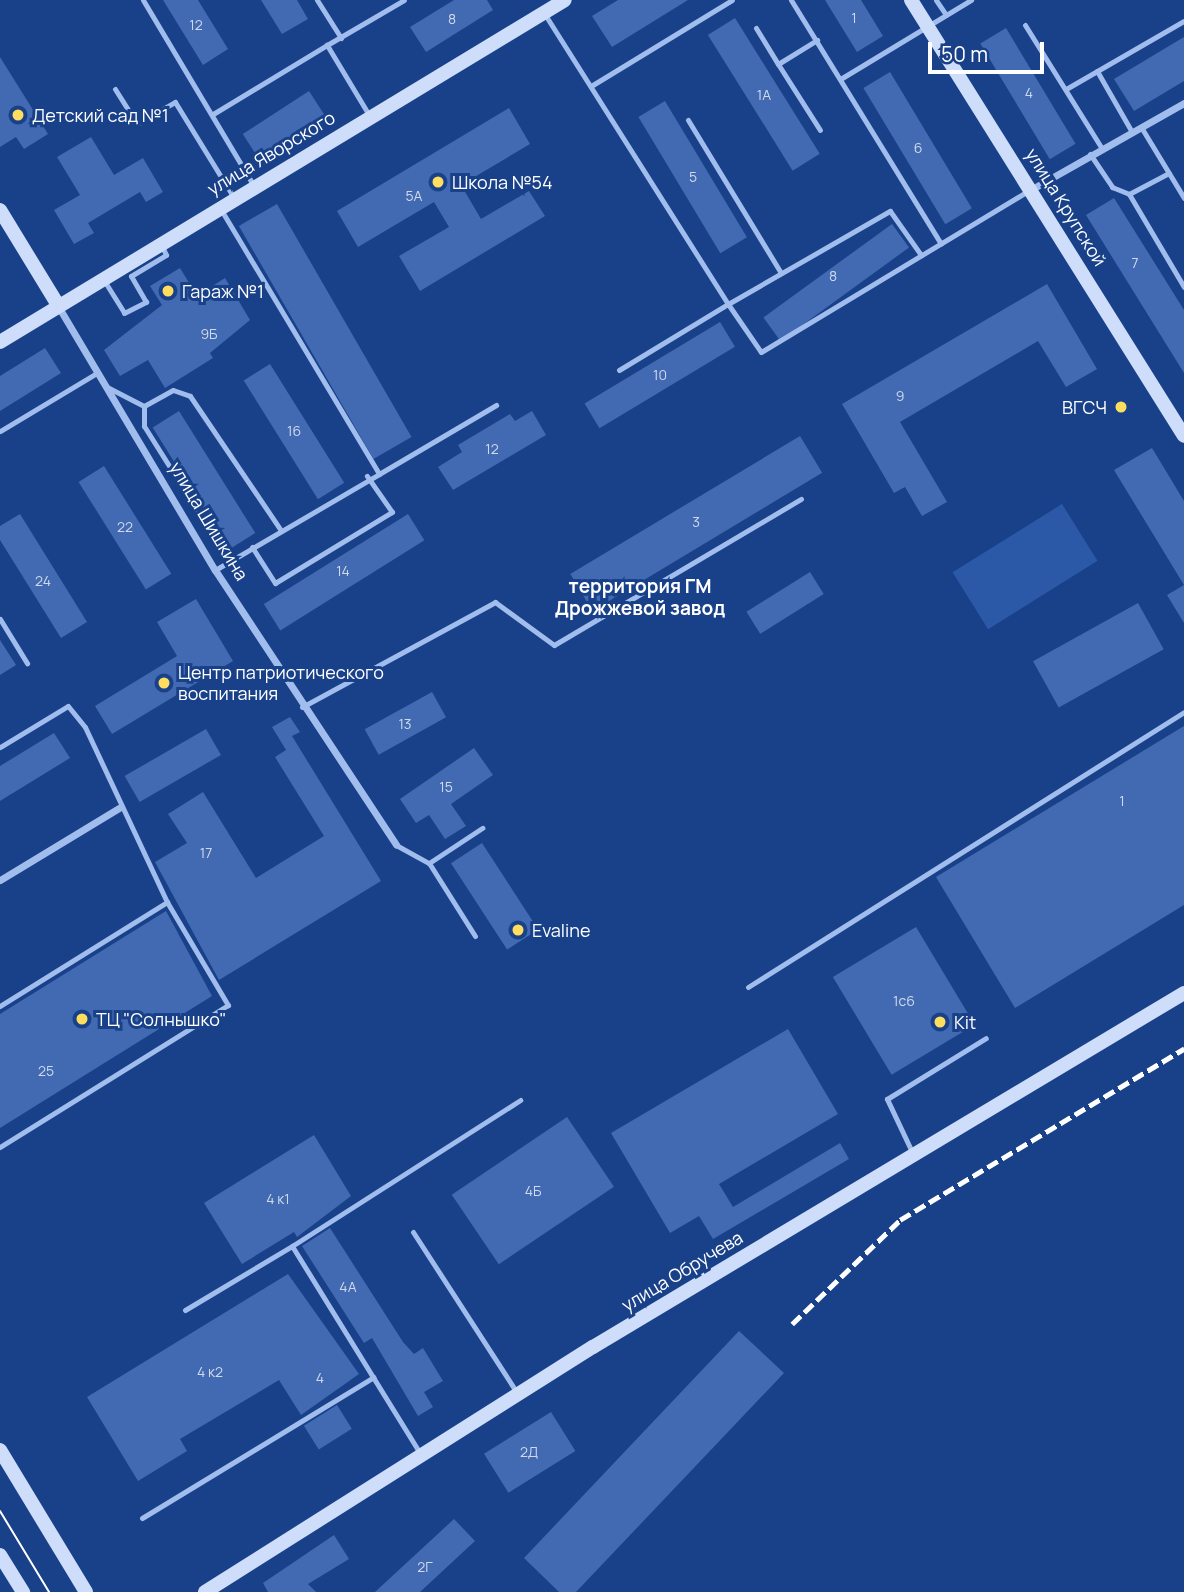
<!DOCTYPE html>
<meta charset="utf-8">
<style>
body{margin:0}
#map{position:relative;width:1184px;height:1592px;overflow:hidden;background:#194189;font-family:Manrope,sans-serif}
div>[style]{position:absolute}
.green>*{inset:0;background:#2b59a7;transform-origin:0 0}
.building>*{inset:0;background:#416ab2;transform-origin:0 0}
.service>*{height:5px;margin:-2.5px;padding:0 2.5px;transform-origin:2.5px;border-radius:2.5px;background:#a1bded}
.minor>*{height:7px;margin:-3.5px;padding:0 3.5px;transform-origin:3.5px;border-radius:3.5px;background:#a1bded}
.secondary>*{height:14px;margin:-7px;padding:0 7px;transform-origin:7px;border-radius:7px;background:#ceddf9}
.tram>*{height:2px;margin:-1px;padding:0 1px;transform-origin:1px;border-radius:1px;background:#fff}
.rail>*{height:4.5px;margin-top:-2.25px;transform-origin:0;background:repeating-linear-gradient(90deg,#fff 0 12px,transparent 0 17px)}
.dots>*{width:19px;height:19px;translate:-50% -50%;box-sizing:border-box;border:4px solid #194189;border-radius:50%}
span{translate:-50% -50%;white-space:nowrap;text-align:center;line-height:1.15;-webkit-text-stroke:6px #194189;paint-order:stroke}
.number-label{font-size:14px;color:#d0daec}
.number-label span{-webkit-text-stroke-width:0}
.poi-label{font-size:18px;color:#fff}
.left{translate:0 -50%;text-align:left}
.right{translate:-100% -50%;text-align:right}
.street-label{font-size:18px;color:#fff}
.neighbourhood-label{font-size:19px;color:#fff;font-weight:700}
.scale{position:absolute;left:928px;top:42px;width:116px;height:32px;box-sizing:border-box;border:4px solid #fff;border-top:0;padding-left:9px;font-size:21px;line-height:24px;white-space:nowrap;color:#fff;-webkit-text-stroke:5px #194189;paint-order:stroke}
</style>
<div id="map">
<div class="green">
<div style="left:1062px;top:504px;width:67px;height:129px;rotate:58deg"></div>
</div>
<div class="building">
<div style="clip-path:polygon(163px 0,198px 0,228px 49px,203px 65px)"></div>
<div style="clip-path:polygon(261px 0,297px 0,308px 19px,282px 34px)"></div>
<div style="clip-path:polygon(454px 0,487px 0,493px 10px,426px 52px,410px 27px)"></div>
<div style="clip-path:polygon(618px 0,688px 0,612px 47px,592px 16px)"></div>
<div style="clip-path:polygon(825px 0,861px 0,883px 36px,857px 52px)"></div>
<div style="left:735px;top:18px;width:160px;height:32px;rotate:58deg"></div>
<div style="left:1006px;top:28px;width:135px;height:30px;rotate:59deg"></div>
<div style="clip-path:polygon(1184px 37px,1184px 81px,1134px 111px,1114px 79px)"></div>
<div style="clip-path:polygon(0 57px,48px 134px,24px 149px,16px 137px,0 147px)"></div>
<div style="left:890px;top:72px;width:159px;height:31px;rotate:59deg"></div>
<div style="left:309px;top:91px;width:30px;height:79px;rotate:57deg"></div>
<div style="left:665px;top:101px;width:159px;height:31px;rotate:59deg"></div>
<div style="clip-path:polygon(509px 108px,530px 144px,461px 185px,481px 219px,529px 191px,545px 216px,420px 291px,399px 256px,449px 227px,434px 202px,358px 247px,337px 211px)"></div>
<div style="clip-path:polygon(91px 137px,114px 175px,143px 158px,163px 192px,146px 202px,140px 192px,88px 223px,94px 233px,74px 244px,54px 210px,80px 195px,57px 157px)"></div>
<div style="clip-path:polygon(1114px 198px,1184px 310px,1184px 373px,1086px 215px)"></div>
<div style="left:277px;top:204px;width:269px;height:44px;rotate:60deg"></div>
<div style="left:892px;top:224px;width:29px;height:159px;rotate:54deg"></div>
<div style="clip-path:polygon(180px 268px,197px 296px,225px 278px,250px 320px,210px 353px,213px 358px,165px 388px,148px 360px,120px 376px,104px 350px,162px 305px,150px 286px)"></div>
<div style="clip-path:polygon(1047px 284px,1097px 369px,1066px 387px,1038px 341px,900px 422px,947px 502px,922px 516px,905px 487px,894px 493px,842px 404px)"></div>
<div style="left:720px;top:322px;width:29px;height:158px;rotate:59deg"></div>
<div style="clip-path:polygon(45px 348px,61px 373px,0 411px,0 376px)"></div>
<div style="left:270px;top:364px;width:140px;height:31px;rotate:58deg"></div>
<div style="left:179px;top:411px;width:144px;height:31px;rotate:58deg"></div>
<div style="clip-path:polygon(532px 411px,546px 435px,453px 490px,438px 467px,462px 452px,458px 445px,510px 414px,515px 421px)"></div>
<div style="left:800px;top:436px;width:43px;height:268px;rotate:59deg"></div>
<div style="clip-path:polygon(1152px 448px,1184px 501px,1184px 623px,1167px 595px,1184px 585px,1114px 470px)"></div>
<div style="left:104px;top:466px;width:127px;height:30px;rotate:58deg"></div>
<div style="clip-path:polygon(20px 514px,87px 622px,61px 638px,0 540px,0 526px)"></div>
<div style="left:408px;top:514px;width:31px;height:170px;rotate:58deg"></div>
<div style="left:810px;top:572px;width:26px;height:75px;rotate:58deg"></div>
<div style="clip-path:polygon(196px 599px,233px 661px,112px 734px,95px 706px,177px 656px,157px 622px)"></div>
<div style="left:1138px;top:603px;width:53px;height:120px;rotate:61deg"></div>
<div style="clip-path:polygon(0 640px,16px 665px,0 675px)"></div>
<div style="left:432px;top:692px;width:29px;height:77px;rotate:61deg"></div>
<div style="clip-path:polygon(290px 717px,300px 732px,292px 736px,381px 881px,219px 980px,155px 862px,187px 843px,168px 814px,203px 792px,256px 878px,324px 836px,275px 757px,286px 750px,272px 727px)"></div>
<div style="clip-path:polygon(1184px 726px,1184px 905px,1015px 1008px,936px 877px)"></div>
<div style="left:206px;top:729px;width:30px;height:94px;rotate:60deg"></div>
<div style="clip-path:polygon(54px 733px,70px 758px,0 801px,0 766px)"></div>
<div style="clip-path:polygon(474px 748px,493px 775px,451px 804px,466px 826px,445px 839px,429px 815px,416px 823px,400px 799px)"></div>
<div style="left:482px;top:843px;width:103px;height:37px;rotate:57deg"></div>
<div style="clip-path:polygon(166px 911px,212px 996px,0 1128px,0 1014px)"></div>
<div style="left:916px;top:927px;width:114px;height:97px;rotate:59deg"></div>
<div style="clip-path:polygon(788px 1029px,838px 1114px,719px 1184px,733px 1207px,840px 1143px,849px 1159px,713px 1239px,699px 1216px,670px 1233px,611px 1133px)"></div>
<div style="left:567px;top:1117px;width:84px;height:139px;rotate:56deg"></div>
<div style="clip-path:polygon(314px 1135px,351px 1196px,297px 1237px,294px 1232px,242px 1264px,204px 1203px)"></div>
<div style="clip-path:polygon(330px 1228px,403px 1342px,414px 1354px,423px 1348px,443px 1381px,424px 1392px,433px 1407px,418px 1416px,372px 1338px,364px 1343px,302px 1246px)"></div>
<div style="clip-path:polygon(288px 1274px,359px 1374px,301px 1415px,279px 1380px,180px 1439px,187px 1451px,138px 1481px,87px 1397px)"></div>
<div style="clip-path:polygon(739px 1331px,784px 1373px,576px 1592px,559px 1592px,524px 1558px)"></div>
<div style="left:337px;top:1405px;width:28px;height:39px;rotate:58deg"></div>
<div style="left:551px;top:1412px;width:46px;height:79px;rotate:58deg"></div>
<div style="clip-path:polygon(454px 1519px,475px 1541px,420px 1592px,375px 1592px)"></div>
<div style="clip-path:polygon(334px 1535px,349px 1559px,308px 1584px,316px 1592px,268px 1592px,263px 1583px)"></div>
</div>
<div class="service">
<div style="left:143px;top:0;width:217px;rotate:59.2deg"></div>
<div style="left:317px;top:0;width:45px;rotate:57.7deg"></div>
<div style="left:791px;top:0;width:286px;rotate:58.4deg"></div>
<div style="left:936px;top:0;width:18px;rotate:56deg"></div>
<div style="left:544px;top:13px;width:344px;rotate:57.7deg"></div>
<div style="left:728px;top:304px;width:187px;rotate:-29.9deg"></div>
<div style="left:890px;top:211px;width:54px;rotate:54.8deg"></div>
<div style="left:1025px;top:25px;width:144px;rotate:58.1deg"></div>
<div style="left:756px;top:28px;width:42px;rotate:58.6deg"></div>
<div style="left:778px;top:64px;width:46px;rotate:-31.6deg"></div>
<div style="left:778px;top:64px;width:78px;rotate:57.5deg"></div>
<div style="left:1097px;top:71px;width:70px;rotate:60.2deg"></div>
<div style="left:842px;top:78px;width:151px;rotate:-31.2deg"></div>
<div style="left:591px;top:86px;width:165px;rotate:-31.4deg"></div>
<div style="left:115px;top:89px;width:41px;rotate:57.8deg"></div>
<div style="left:137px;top:124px;width:44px;rotate:-30.1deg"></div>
<div style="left:175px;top:102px;width:113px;rotate:58.4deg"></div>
<div style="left:1066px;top:89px;width:136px;rotate:-30deg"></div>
<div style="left:213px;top:114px;width:133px;rotate:-31.2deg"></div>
<div style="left:369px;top:115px;width:82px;rotate:-121deg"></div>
<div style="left:327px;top:45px;width:89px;rotate:-30.3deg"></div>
<div style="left:688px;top:120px;width:179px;rotate:58.7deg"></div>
<div style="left:1141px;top:127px;width:83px;rotate:58.8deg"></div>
<div style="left:1090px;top:154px;width:40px;rotate:56deg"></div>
<div style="left:1112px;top:187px;width:18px;rotate:22deg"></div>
<div style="left:1129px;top:194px;width:108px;rotate:59.4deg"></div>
<div style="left:1129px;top:194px;width:45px;rotate:-27.7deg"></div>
<div style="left:220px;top:208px;width:310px;rotate:59.1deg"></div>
<div style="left:379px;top:474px;width:136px;rotate:-30.5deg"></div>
<div style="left:105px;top:282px;width:36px;rotate:58deg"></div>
<div style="left:124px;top:313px;width:25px;rotate:-27deg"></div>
<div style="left:146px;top:302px;width:30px;rotate:-120deg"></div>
<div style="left:131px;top:276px;width:41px;rotate:-31deg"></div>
<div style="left:166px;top:255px;width:10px;rotate:-114deg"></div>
<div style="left:619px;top:370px;width:127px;rotate:-31.2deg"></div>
<div style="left:728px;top:304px;width:58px;rotate:55.5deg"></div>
<div style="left:761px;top:352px;width:314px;rotate:-31.1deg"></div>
<div style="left:107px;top:387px;width:42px;rotate:27.2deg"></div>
<div style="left:144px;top:406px;width:33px;rotate:-29deg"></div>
<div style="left:173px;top:390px;width:18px;rotate:19deg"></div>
<div style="left:190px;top:396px;width:161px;rotate:55.9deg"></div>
<div style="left:144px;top:406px;width:20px;rotate:90deg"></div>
<div style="left:144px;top:426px;width:160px;rotate:57.8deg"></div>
<div style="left:0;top:431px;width:113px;rotate:-30.9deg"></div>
<div style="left:252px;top:547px;width:43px;rotate:57.4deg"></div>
<div style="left:275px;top:583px;width:137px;rotate:-31.3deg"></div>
<div style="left:392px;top:512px;width:44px;rotate:-124.8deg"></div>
<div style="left:215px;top:570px;width:190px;rotate:-30.3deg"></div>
<div style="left:0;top:619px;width:52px;rotate:58.5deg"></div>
<div style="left:302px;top:707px;width:220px;rotate:-28.5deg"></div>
<div style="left:495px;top:602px;width:73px;rotate:36.1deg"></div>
<div style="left:554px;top:645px;width:287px;rotate:-30.6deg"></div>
<div style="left:0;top:747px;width:79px;rotate:-31.1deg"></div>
<div style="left:68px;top:706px;width:27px;rotate:51deg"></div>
<div style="left:85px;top:727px;width:193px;rotate:64.9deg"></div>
<div style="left:167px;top:902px;width:120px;rotate:59.4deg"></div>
<div style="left:228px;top:1005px;width:269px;rotate:148.1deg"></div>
<div style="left:396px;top:845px;width:38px;rotate:29deg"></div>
<div style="left:475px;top:936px;width:86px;rotate:-122.2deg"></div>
<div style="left:429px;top:863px;width:64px;rotate:-33.4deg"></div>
<div style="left:748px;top:987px;width:515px;rotate:-32.24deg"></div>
<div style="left:0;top:1006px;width:197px;rotate:-31.9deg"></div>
<div style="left:913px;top:1154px;width:61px;rotate:-115.3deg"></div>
<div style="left:887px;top:1099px;width:116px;rotate:-31.6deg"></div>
<div style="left:413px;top:1232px;width:193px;rotate:57.1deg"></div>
<div style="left:292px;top:1246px;width:271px;rotate:-32.6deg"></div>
<div style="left:185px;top:1310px;width:125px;rotate:-30.9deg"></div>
<div style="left:292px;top:1246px;width:246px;rotate:58.3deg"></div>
<div style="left:142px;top:1518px;width:271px;rotate:-31.3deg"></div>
</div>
<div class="minor">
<div style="left:1032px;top:189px;width:175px;rotate:-29.5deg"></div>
<div style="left:58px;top:306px;width:307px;rotate:59.3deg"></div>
<div style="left:215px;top:570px;width:329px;rotate:56.6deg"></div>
<div style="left:0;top:880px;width:139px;rotate:-31.2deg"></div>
</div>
<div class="secondary">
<div style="left:911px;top:0;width:514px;rotate:57.95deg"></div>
<div style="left:0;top:210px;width:111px;rotate:58.6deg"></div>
<div style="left:0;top:342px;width:660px;rotate:-31.19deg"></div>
<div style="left:0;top:1450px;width:166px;rotate:58.8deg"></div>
<div style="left:0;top:1555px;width:44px;rotate:58.1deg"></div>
<div style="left:205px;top:1592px;width:459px;rotate:-32.3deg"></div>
<div style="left:593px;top:1347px;width:689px;rotate:-30.92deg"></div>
</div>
<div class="tram">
<div style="left:0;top:1511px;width:95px;rotate:58.8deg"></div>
</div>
<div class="rail">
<div style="left:792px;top:1324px;width:150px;rotate:-43.9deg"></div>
<div style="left:900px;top:1220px;width:332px;rotate:-31.1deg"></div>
</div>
<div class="dots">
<div style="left:18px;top:115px;background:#ffdd5e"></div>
<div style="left:438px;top:182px;background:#ffdd5e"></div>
<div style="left:168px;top:291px;background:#ffdd5e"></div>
<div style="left:1121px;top:407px;background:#ffdd5e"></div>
<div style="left:164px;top:683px;background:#ffdd5e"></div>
<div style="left:518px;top:930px;background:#ffdd5e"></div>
<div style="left:82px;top:1019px;background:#ffdd5e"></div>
<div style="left:940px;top:1022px;background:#ffdd5e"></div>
</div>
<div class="number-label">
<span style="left:854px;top:18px">1</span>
<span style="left:452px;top:19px">8</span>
<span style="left:196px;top:25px">12</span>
<span style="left:1029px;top:93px">4</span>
<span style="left:764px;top:95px">1А</span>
<span style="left:918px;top:148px">6</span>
<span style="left:693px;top:177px">5</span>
<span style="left:414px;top:196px">5А</span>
<span style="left:1135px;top:263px">7</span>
<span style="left:833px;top:276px">8</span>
<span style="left:209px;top:334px">9Б</span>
<span style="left:660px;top:375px">10</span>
<span style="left:900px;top:396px">9</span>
<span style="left:294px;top:431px">16</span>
<span style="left:492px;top:449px">12</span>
<span style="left:696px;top:522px">3</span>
<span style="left:125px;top:527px">22</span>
<span style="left:343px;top:571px">14</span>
<span style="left:43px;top:581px">24</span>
<span style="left:405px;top:724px">13</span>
<span style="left:446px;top:787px">15</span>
<span style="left:1122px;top:801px">1</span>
<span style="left:206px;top:853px">17</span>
<span style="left:904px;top:1001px">1с6</span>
<span style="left:46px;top:1071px">25</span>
<span style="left:533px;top:1191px">4Б</span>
<span style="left:278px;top:1199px">4 к1</span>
<span style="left:348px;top:1287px">4А</span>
<span style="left:210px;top:1372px">4 к2</span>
<span style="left:320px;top:1378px">4</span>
<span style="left:529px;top:1452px">2Д</span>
<span style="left:425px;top:1567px">2Г</span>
</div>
<div class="poi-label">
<span class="left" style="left:32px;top:115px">Детский сад №1</span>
<span class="left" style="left:452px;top:182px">Школа №54</span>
<span class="left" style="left:182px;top:291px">Гараж №1</span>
<span class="right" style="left:1107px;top:407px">ВГСЧ</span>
<span class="left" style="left:178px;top:683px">Центр патриотического<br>воспитания</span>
<span class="left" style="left:532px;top:930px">Evaline</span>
<span class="left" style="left:96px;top:1019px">ТЦ "Солнышко"</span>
<span class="left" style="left:954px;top:1022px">Kit</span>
</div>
<div class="street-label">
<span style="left:271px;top:153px;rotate:-31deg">улица Яворского</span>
<span style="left:1066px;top:207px;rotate:58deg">улица Крупской</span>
<span style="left:209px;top:521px;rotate:59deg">улица Шишкина</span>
<span style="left:682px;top:1271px;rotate:-31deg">улица Обручева</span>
</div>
<div class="neighbourhood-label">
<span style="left:640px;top:598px">территория ГМ<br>Дрожжевой завод</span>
</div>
<div class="scale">50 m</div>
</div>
